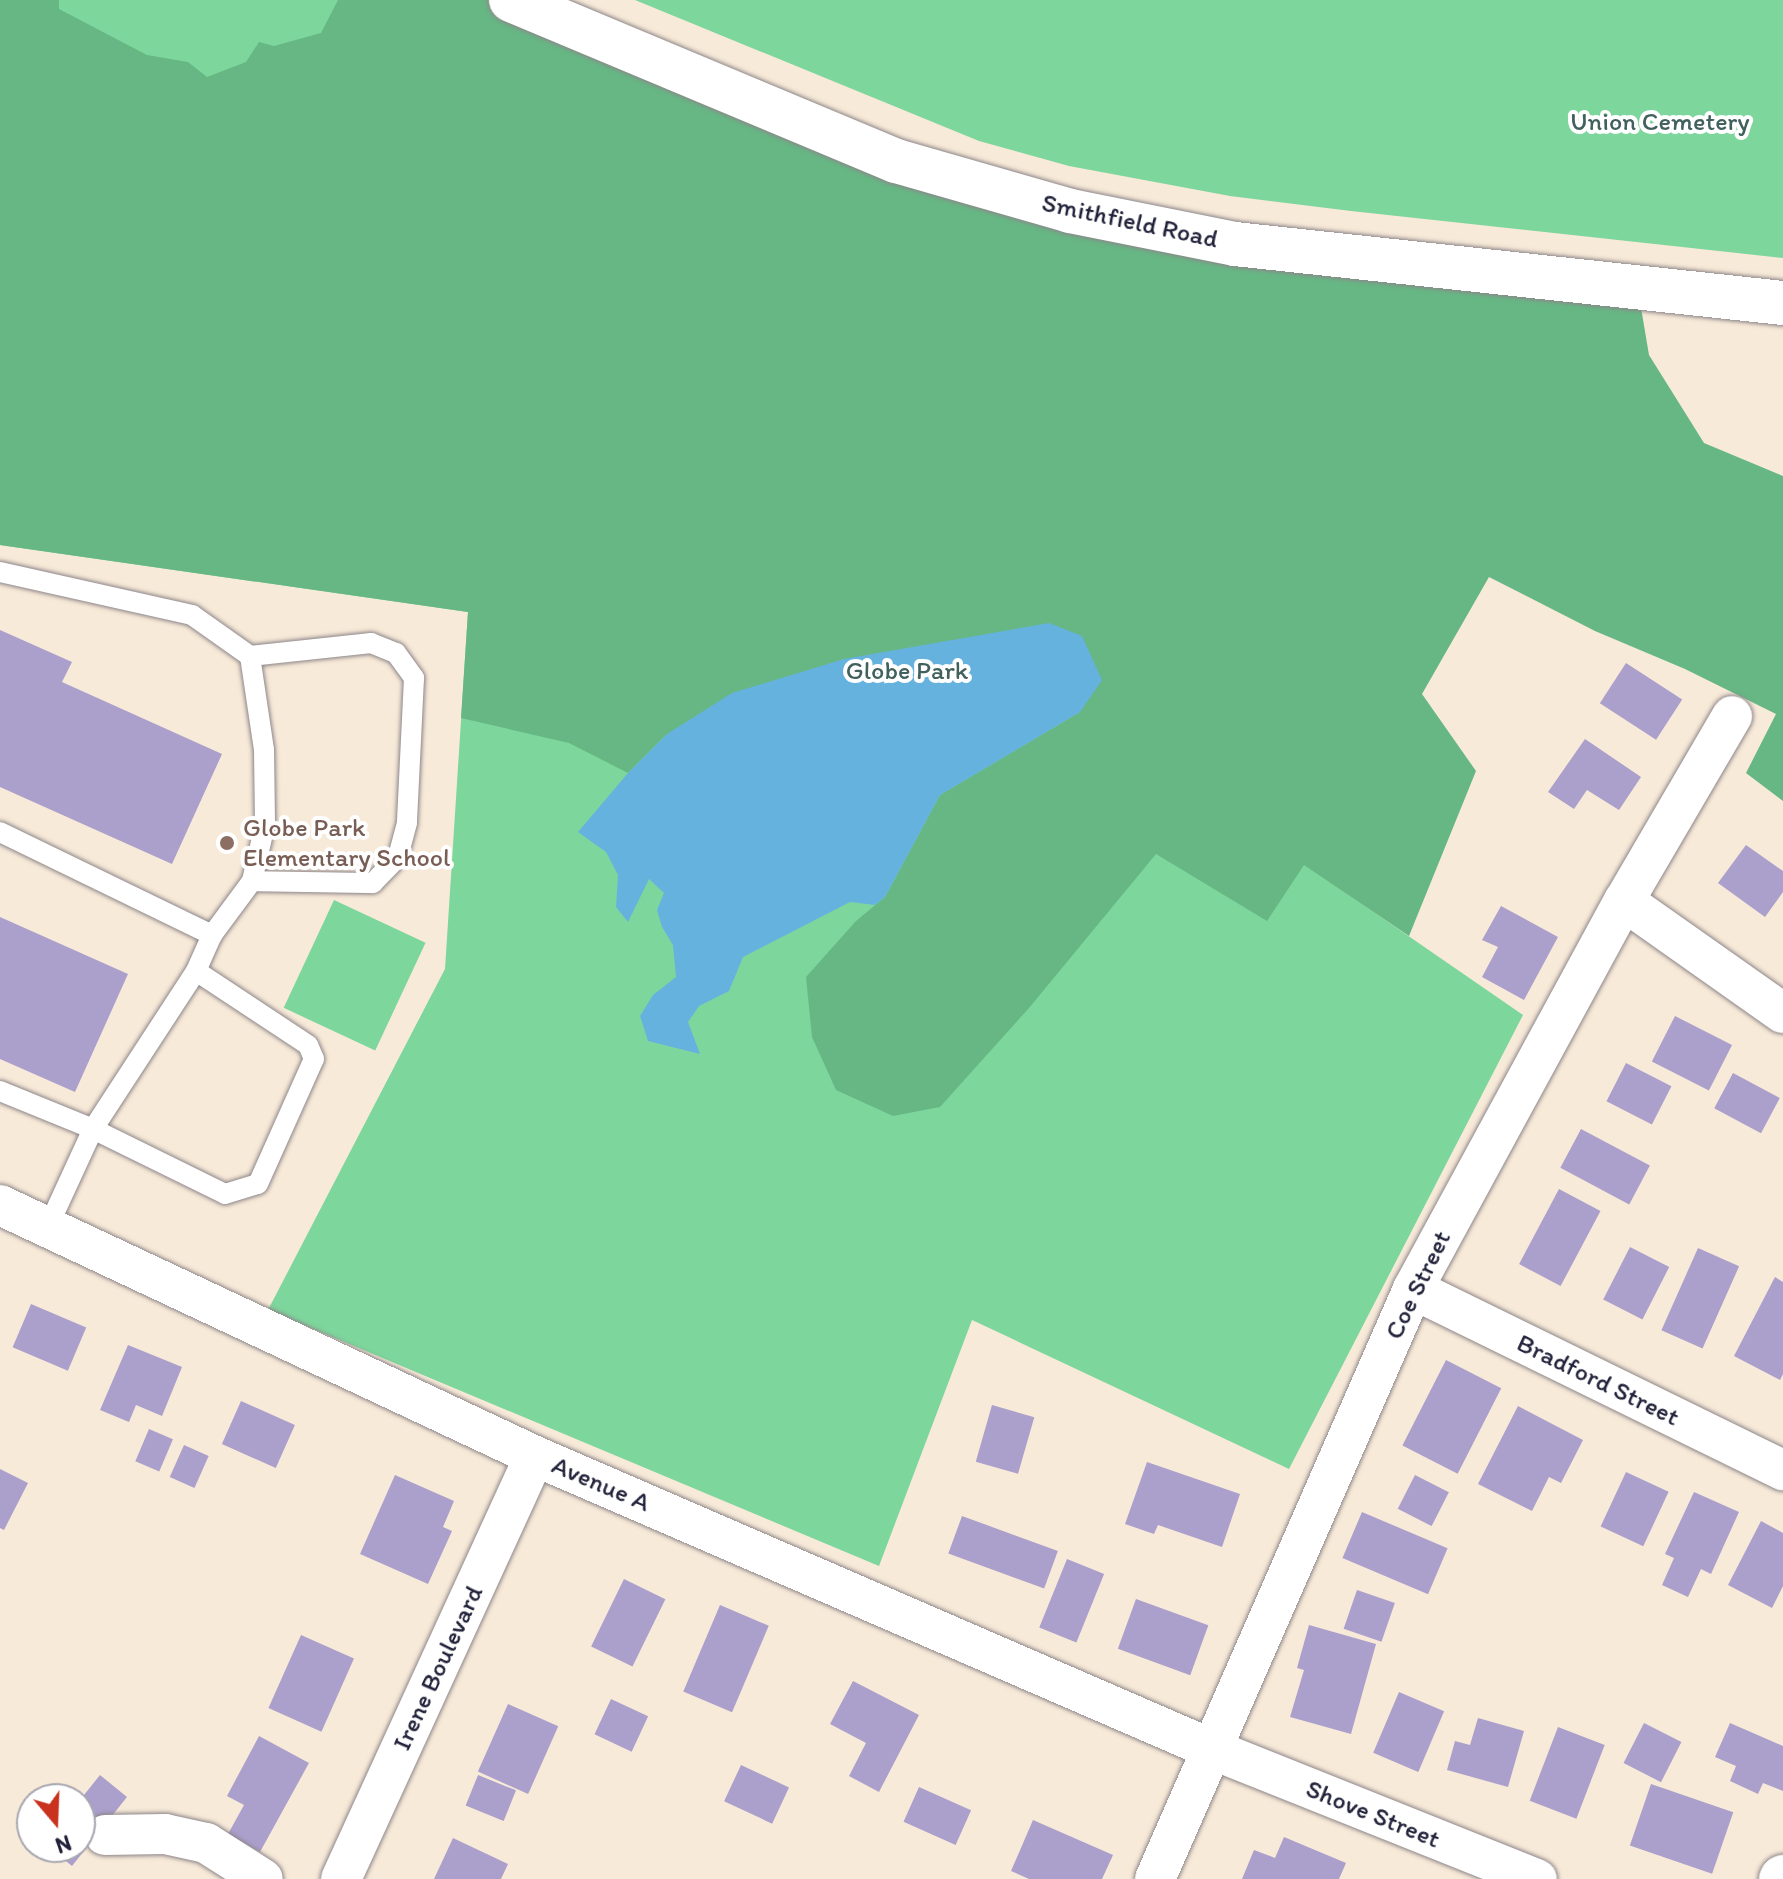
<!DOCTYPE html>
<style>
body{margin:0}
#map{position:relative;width:1783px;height:1879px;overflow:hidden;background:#f8ead8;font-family:Itim,sans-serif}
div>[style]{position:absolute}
.green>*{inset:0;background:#7dd69c;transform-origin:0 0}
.forest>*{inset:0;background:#66b784}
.water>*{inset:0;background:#66b2df}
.building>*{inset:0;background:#ab9fcc;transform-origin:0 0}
.roads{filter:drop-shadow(0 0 2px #8d868a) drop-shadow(0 0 2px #8d868a)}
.lane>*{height:20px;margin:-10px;padding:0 10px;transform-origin:10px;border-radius:10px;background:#fff}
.street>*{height:40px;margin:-20px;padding:0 20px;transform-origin:20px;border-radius:20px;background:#fff}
.secondary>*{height:44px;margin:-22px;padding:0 22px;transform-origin:22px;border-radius:22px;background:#fff}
.dots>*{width:22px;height:22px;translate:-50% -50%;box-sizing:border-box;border:4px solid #fff;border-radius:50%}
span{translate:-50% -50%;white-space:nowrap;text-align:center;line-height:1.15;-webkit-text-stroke:8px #fff;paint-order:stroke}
.park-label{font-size:26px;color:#42615d}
.street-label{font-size:26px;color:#22223b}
.education-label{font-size:26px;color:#785e54}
.left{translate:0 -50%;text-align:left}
.north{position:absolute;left:16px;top:1783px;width:80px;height:80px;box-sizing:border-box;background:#fff;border:2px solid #a7a7b1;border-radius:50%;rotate:161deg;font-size:22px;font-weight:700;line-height:32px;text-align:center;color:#22223b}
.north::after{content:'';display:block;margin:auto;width:28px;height:36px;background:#c8321e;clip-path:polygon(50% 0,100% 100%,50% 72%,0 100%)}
</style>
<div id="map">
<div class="green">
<div style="clip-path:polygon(0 0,402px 0,1304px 864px,1523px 1015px,1289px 1469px,972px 1320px,879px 1566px,268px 1310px,445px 969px,468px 612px,0 545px)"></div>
<div style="clip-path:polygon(635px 0,1783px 0,1783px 258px,1351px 211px,1230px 196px,1069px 166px,979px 141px)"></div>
<div style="left:334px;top:900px;width:101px;height:119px;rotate:25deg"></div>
</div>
<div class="forest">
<div style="clip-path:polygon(0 0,59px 0,59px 9px,147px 55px,188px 62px,207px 77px,246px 62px,259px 42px,274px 46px,321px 33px,338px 0,530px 0,1075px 207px,1636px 278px,1649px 355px,1704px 443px,1783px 476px,1783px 801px,1746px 773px,1776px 714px,1685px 669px,1595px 631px,1489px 577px,1422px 694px,1476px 771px,1409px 936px,1304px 865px,1267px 921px,1156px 854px,1029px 1008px,940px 1107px,893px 1116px,836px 1090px,812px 1037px,806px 977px,856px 921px,885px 897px,940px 795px,1080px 712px,667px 734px,628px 773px,569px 743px,461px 718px,468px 612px,0 545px)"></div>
</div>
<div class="water">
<div style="clip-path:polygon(1049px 623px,1082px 636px,1102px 680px,1080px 712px,940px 795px,885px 897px,875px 905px,850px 902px,743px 957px,729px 991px,699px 1006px,688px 1022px,700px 1054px,648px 1041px,640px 1016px,653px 995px,676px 977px,673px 945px,662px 927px,657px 910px,664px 893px,649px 879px,628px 922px,616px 907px,618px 875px,606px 852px,578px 832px,628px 773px,667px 734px,732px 693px,844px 659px)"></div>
</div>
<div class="building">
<div style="clip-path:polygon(0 630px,72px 662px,62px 682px,222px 754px,172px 864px,0 787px)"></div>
<div style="left:1626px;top:663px;width:67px;height:48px;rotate:33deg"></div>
<div style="clip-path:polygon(1585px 739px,1641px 777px,1619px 810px,1587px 790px,1574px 809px,1548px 792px)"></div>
<div style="clip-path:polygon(1746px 845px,1783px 871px,1783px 892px,1765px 917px,1718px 883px)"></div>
<div style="clip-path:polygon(1501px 906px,1558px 937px,1524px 1000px,1482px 977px,1498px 947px,1482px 940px)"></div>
<div style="clip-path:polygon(0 917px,128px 974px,75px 1092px,0 1059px)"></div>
<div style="left:1675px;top:1016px;width:64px;height:51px;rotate:27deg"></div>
<div style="left:1626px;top:1063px;width:51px;height:43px;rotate:27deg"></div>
<div style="left:1733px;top:1073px;width:53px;height:40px;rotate:28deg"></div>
<div style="left:1581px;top:1129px;width:78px;height:44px;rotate:28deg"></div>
<div style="left:1559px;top:1189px;width:47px;height:85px;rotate:28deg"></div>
<div style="left:1630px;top:1247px;width:44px;height:59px;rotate:27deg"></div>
<div style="left:1698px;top:1248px;width:45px;height:90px;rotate:24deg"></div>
<div style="clip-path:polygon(1775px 1277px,1783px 1282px,1783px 1374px,1780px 1380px,1734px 1356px)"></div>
<div style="left:31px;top:1304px;width:60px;height:47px;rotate:23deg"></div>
<div style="clip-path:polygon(128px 1345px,182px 1367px,162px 1416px,136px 1405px,129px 1422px,100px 1410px)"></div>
<div style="left:1446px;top:1360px;width:62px;height:96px;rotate:27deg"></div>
<div style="left:241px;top:1401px;width:59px;height:47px;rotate:24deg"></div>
<div style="left:992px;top:1405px;width:44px;height:59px;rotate:16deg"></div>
<div style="clip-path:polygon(1518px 1406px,1583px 1440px,1561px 1483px,1549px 1477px,1532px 1511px,1478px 1484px)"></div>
<div style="left:149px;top:1429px;width:26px;height:35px;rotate:23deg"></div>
<div style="left:184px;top:1445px;width:27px;height:35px;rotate:24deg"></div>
<div style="clip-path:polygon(1147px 1462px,1240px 1494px,1222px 1547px,1158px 1525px,1154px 1534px,1125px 1524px)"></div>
<div style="clip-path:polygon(0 1469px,28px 1483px,4px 1530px,0 1528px)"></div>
<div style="left:1626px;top:1472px;width:47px;height:60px;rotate:25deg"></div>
<div style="clip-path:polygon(395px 1475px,454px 1501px,443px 1527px,452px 1531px,428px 1584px,360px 1554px)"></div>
<div style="left:1415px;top:1475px;width:38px;height:38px;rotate:27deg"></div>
<div style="clip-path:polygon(1694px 1492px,1739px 1512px,1711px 1574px,1701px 1569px,1688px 1597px,1662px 1585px,1674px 1558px,1665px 1554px)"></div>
<div style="left:1362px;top:1512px;width:93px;height:50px;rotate:23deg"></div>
<div style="left:962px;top:1516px;width:102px;height:40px;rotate:20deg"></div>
<div style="clip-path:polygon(1761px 1521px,1783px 1533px,1783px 1586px,1772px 1608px,1728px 1585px)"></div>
<div style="left:1067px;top:1559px;width:40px;height:74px;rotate:22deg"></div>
<div style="left:624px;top:1579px;width:46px;height:75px;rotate:26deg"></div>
<div style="left:1357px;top:1590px;width:40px;height:41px;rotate:19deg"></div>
<div style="left:1136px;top:1599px;width:77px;height:53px;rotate:20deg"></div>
<div style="left:720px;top:1605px;width:53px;height:94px;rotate:23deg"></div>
<div style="clip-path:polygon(1309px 1625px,1376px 1644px,1351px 1734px,1290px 1717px,1304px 1670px,1297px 1668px)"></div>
<div style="left:301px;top:1635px;width:58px;height:80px;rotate:24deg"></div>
<div style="clip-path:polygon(853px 1681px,919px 1715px,879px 1792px,849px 1776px,866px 1743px,830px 1724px)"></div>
<div style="left:1399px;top:1692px;width:49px;height:66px;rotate:23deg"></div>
<div style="left:611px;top:1699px;width:41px;height:39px;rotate:25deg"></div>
<div style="left:508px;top:1704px;width:55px;height:74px;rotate:24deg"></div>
<div style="clip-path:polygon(1478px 1718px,1524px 1731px,1508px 1787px,1447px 1770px,1455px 1741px,1470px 1745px)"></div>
<div style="left:1644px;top:1723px;width:42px;height:45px;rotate:27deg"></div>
<div style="clip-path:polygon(1730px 1723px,1783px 1746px,1783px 1791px,1763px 1783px,1758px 1794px,1730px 1781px,1736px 1766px,1715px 1757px)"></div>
<div style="left:1558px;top:1727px;width:50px;height:79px;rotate:21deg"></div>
<div style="clip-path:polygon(259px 1736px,309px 1763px,260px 1852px,228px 1834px,244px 1805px,227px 1796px)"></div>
<div style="left:741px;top:1765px;width:53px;height:40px;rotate:25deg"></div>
<div style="clip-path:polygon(100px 1775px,127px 1797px,72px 1866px,49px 1847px,80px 1847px,80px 1800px)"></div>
<div style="left:478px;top:1775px;width:41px;height:33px;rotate:22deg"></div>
<div style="left:1651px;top:1784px;width:87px;height:65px;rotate:19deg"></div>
<div style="left:919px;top:1787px;width:57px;height:38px;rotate:24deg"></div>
<div style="clip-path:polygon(1033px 1820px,1113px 1855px,1102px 1879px,1029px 1879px,1011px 1871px)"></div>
<div style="clip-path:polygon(1284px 1837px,1346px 1863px,1339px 1879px,1242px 1879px,1254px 1850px,1275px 1858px)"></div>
<div style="clip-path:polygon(453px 1838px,508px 1864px,501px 1879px,434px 1879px)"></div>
</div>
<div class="roads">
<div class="lane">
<div style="left:0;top:572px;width:197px;rotate:12.6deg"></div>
<div style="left:192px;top:615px;width:71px;rotate:35.3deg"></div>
<div style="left:250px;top:656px;width:95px;rotate:81.5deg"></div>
<div style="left:264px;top:750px;width:75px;rotate:89.2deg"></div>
<div style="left:265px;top:825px;width:57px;rotate:103.1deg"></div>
<div style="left:252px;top:881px;width:67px;rotate:126.5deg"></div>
<div style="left:212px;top:935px;width:39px;rotate:114deg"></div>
<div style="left:196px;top:971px;width:189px;rotate:123.1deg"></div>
<div style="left:93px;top:1129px;width:147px;rotate:26.2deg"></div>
<div style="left:225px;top:1194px;width:34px;rotate:-17deg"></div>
<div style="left:258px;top:1184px;width:137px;rotate:-65.9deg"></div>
<div style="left:314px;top:1059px;width:15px;rotate:-113deg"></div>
<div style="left:308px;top:1045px;width:134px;rotate:-146.5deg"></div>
<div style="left:250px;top:656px;width:122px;rotate:-6.1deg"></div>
<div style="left:371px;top:643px;width:27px;rotate:22deg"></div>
<div style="left:396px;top:653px;width:31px;rotate:54deg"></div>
<div style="left:414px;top:678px;width:145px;rotate:92.8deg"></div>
<div style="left:407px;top:823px;width:35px;rotate:105deg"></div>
<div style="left:398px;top:857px;width:36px;rotate:134deg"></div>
<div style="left:373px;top:883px;width:121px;rotate:-179.1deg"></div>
<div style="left:0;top:832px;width:236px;rotate:25.9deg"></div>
<div style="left:0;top:1091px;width:100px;rotate:22.2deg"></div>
<div style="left:93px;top:1129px;width:108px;rotate:114.7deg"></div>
</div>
<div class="street">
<div style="left:1624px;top:901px;width:194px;rotate:35.2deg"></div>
<div style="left:0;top:1205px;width:591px;rotate:25.13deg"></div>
<div style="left:535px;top:1456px;width:735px;rotate:23.42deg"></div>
<div style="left:1209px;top:1748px;width:353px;rotate:21.8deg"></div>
<div style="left:1413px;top:1289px;width:412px;rotate:26.1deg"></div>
<div style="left:105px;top:1835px;width:60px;rotate:-1deg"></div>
<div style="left:165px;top:1834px;width:42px;rotate:12.4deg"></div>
<div style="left:206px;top:1843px;width:67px;rotate:32.3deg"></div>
<div style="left:341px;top:1879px;width:465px;rotate:-65.4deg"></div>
<div style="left:1155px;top:1879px;width:644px;rotate:-66.38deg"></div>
<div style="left:1413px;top:1289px;width:442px;rotate:-61.5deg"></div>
<div style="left:1624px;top:901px;width:214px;rotate:-59.7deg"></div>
</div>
<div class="secondary">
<div style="left:511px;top:0;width:417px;rotate:22.7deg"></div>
<div style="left:896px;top:161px;width:181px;rotate:16deg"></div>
<div style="left:1070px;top:211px;width:168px;rotate:11.3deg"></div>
<div style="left:1235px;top:244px;width:551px;rotate:6.15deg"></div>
<div style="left:1781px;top:1879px;width:3px;rotate:-45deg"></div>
</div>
</div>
<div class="dots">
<div style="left:227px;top:843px;background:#8d6e63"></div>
</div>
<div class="park-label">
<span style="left:1660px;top:122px">Union Cemetery</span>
<span style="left:907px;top:671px">Globe Park</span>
</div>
<div class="street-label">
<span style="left:1130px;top:221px;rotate:12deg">Smithfield Road</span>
<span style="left:1418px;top:1285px;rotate:-64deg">Coe Street</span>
<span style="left:1598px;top:1380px;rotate:26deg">Bradford Street</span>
<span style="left:601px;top:1484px;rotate:23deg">Avenue A</span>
<span style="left:438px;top:1668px;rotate:-65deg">Irene Boulevard</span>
<span style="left:1373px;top:1814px;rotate:22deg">Shove Street</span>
</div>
<div class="education-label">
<span class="left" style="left:243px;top:843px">Globe Park<br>Elementary School</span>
</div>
<div class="north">N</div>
</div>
